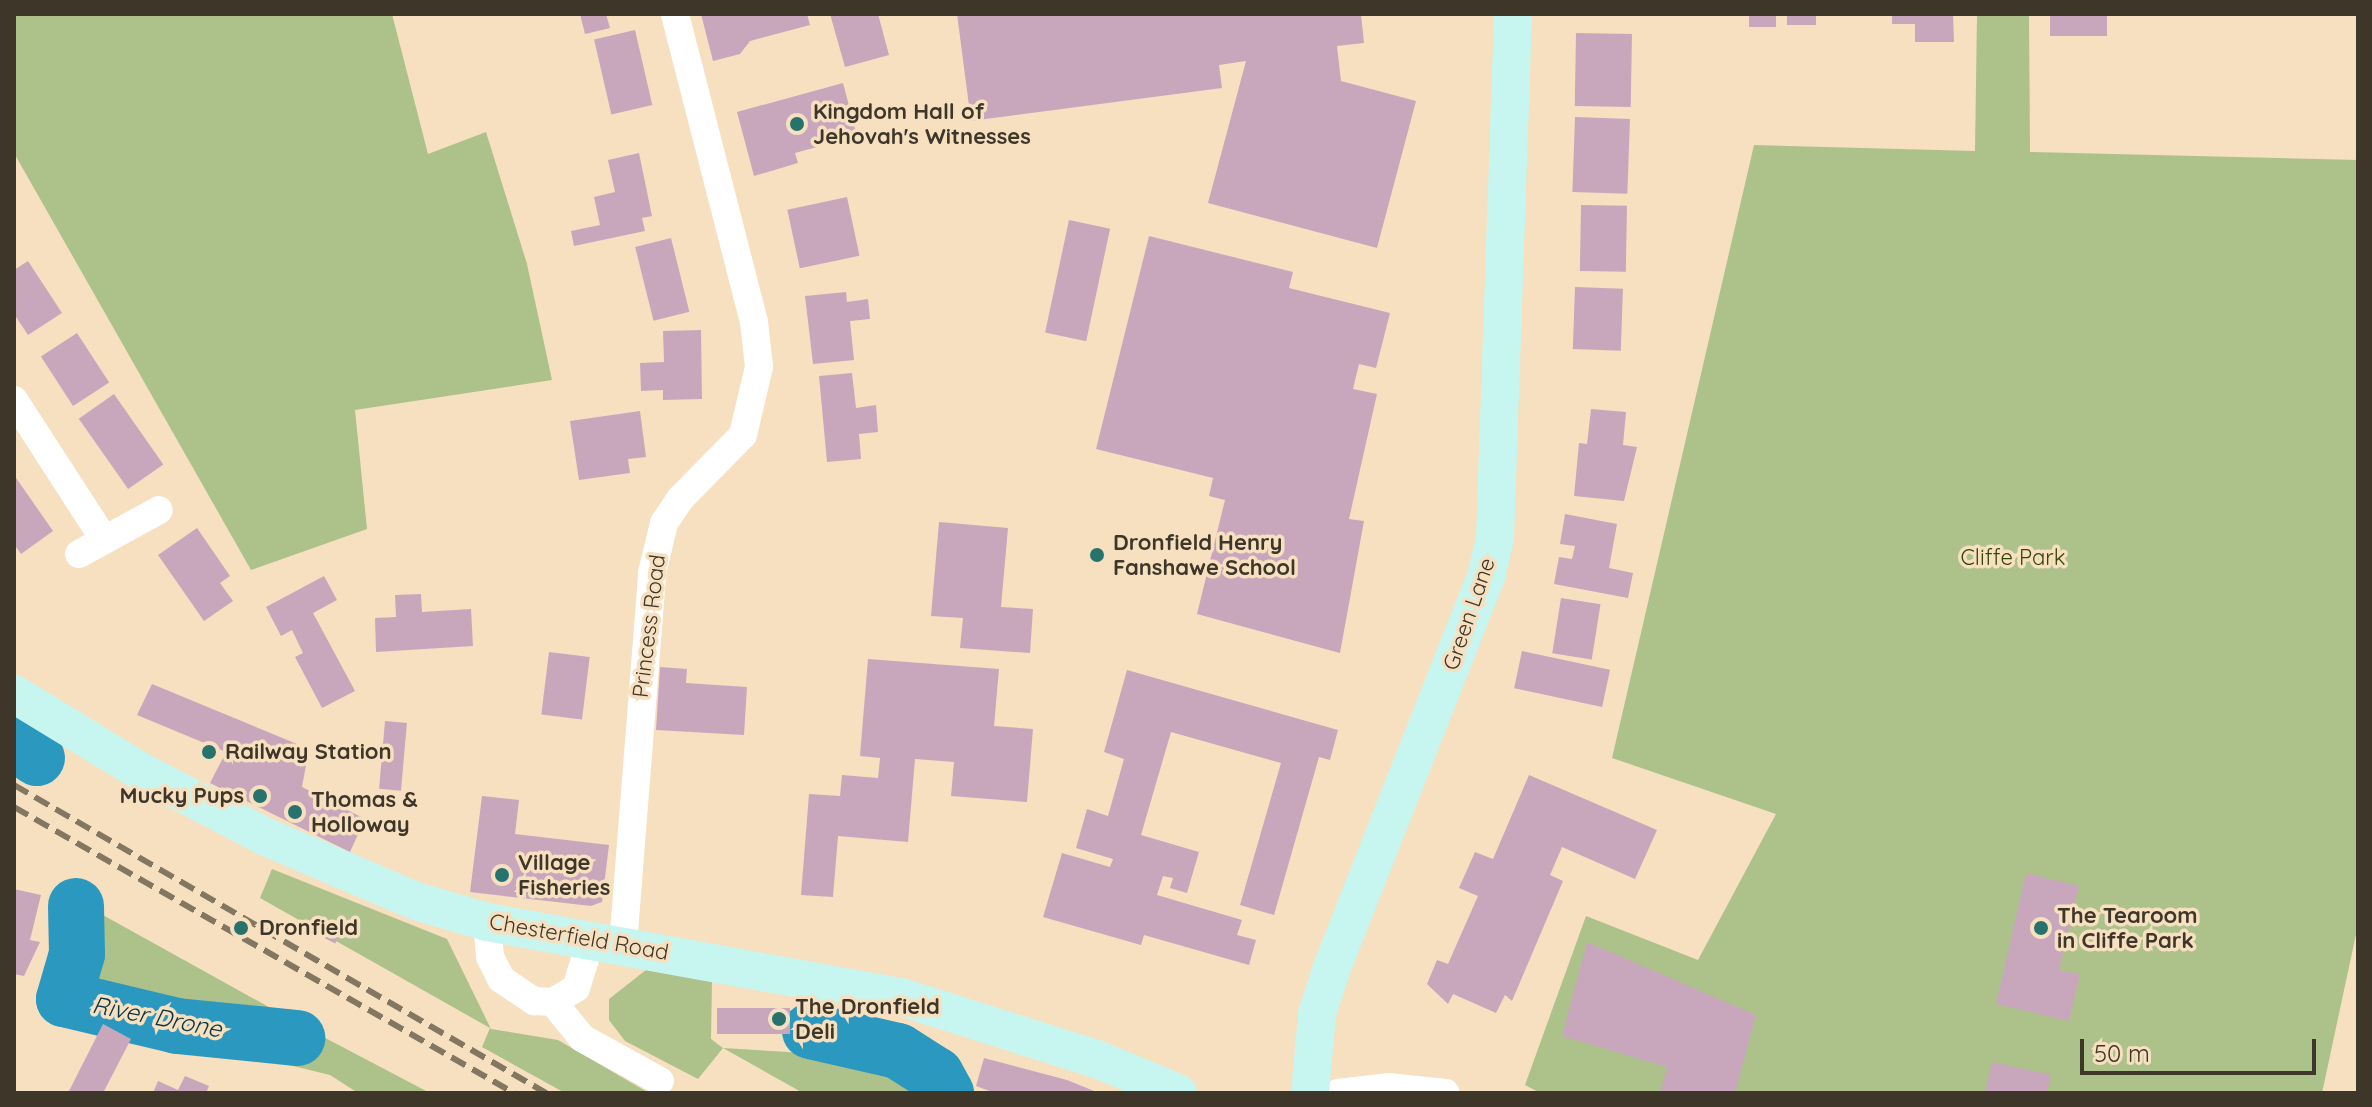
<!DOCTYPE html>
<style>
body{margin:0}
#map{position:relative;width:2372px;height:1107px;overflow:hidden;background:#f6e0c0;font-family:Quicksand,sans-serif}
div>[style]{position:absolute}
.green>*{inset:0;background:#adc18b}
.river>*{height:56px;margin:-28px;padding:0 28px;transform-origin:28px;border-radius:28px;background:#2b98bf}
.building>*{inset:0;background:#c8a7bd;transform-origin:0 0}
.street>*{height:28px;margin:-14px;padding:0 14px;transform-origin:14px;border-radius:14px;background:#fff}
.secondary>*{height:38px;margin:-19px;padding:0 19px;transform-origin:19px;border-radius:19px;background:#c6f6ef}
.rail>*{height:6px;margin-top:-3px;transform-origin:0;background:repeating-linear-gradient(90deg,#847762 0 16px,transparent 0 24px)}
.dots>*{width:22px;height:22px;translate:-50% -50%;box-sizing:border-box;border:4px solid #f6e0c0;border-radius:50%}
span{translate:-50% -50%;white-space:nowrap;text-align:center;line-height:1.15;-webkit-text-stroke:7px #f6e0c0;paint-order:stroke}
.poi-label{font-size:22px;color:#3e3629;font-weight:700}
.left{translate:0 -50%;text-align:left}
.right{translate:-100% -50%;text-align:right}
.park-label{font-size:22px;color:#344407}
.street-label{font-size:22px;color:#3e3629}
.water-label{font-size:24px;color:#053546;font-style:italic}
.frame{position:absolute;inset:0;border:16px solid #3e3629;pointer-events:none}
.scale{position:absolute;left:2080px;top:1039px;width:236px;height:36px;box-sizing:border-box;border:4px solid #3e3629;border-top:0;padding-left:10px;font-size:24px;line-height:28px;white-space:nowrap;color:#3e3629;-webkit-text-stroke:6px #f6e0c0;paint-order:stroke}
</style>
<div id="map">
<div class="green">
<div style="clip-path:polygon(14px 14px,392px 14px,428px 154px,486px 132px,527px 264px,552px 380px,355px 410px,367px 529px,251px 570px,14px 153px)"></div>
<div style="clip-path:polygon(1977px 14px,2029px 14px,2030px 152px,2358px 160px,2358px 925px,2322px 1093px,1540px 1093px,1525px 1085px,1586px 916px,1698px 960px,1776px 814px,1612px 758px,1754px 145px,1975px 151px)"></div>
<div style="clip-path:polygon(272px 869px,447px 939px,491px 1029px,558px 1040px,649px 1093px,565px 1093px,482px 1047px,490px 1028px,260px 898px)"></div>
<div style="clip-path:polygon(65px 894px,312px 1031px,430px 1093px,358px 1093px,330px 1075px,47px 1006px)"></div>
<div style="clip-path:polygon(646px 970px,712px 981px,711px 1039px,723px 1048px,805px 1053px,810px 1031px,852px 1038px,898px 1051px,936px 1075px,946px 1093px,803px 1093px,723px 1048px,698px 1079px,625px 1041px,609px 1020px,609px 999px)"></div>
</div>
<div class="river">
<div style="left:14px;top:742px;width:28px;rotate:35deg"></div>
<div style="left:76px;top:906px;width:48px;rotate:88.8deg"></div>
<div style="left:77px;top:954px;width:47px;rotate:106.1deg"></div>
<div style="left:64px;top:999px;width:116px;rotate:13.4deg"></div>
<div style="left:177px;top:1026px;width:121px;rotate:5.7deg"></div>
<div style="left:810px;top:1031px;width:90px;rotate:12.8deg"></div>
<div style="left:898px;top:1051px;width:45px;rotate:32.3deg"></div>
<div style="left:936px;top:1075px;width:21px;rotate:61deg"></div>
</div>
<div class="building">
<div style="clip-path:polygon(580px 14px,606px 14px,610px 28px,585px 34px)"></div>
<div style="clip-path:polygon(701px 14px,807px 14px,810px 25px,750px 41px,740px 54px,713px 61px)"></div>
<div style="clip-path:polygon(830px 14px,878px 14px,889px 55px,845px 67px)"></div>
<div style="clip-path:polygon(957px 14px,1361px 14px,1364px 43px,1337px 46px,1341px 81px,1416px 101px,1377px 248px,1208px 203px,1246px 61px,1219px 65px,1222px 88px,971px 121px)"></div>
<div style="left:1749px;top:14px;width:27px;height:13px"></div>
<div style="left:1787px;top:14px;width:29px;height:11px"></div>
<div style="clip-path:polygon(1892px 14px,1953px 14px,1954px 42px,1915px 42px,1915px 24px,1892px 24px)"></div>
<div style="left:2050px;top:14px;width:57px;height:22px"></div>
<div style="left:635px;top:30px;width:77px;height:42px;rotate:77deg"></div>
<div style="left:1576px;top:33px;width:56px;height:73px;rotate:1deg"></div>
<div style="clip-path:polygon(843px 83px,857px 136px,795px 153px,798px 163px,754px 176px,737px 112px)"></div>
<div style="left:1575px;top:117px;width:55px;height:75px;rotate:2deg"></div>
<div style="clip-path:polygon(639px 153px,652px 216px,642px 218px,645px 231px,574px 246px,571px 231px,600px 225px,594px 197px,615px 192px,608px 160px)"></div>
<div style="left:847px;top:197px;width:60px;height:61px;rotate:78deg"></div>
<div style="left:1581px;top:205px;width:46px;height:66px;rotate:1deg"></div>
<div style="left:1069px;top:220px;width:42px;height:115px;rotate:12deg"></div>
<div style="clip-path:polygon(1149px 236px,1293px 272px,1289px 288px,1390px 313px,1376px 368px,1359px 364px,1353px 389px,1377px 394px,1349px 519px,1364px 521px,1340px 653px,1197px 614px,1225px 500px,1209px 496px,1213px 478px,1096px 449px)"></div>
<div style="left:671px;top:238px;width:76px;height:37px;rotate:76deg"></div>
<div style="clip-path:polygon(28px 261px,62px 313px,28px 335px,14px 314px,14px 270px)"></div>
<div style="left:1575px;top:287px;width:48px;height:62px;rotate:2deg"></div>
<div style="clip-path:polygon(846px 292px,847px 302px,868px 299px,870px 319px,850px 321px,854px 360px,813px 364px,805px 296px)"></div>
<div style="clip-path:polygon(701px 330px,702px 399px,663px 400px,663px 390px,641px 391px,640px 363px,664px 362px,663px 331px)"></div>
<div style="left:77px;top:333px;width:59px;height:43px;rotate:57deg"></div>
<div style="clip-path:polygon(852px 373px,856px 408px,876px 405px,878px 432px,859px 434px,861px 459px,827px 462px,819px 376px)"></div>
<div style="left:114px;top:394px;width:86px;height:43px;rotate:55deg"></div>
<div style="clip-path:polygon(1591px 409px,1626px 412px,1623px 445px,1637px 447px,1624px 501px,1574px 496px,1579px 443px,1587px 444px)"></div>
<div style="clip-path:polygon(640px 411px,646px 457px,628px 459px,630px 473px,579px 480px,570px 421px)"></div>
<div style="clip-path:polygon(14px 475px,53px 531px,21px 554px,14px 544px)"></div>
<div style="clip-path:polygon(1565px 514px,1617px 524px,1609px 568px,1633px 573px,1628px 598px,1554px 584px,1559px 557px,1572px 559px,1575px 546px,1560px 544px)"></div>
<div style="clip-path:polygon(939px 522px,1008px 528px,1001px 607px,1033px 609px,1030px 653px,960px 648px,963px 618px,931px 616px)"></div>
<div style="clip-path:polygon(197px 528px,230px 576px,220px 583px,233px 601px,204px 621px,158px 555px)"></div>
<div style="clip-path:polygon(324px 576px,337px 600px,313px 613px,355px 691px,322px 708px,295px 657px,303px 653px,292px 630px,281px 636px,266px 607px)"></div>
<div style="clip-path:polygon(421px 594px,422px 612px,471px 609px,473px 646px,376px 652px,375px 618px,396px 617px,395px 595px)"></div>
<div style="left:1561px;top:598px;width:40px;height:56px;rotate:9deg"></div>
<div style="left:1522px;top:651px;width:90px;height:38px;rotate:12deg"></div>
<div style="left:549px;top:652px;width:41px;height:63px;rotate:7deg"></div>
<div style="clip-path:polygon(868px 659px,999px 669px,994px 726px,1033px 729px,1027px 802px,951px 796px,954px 762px,915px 759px,908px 842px,838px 836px,833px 897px,801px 895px,809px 794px,840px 796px,842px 775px,878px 778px,880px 758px,860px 756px)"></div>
<div style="clip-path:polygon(660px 667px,687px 669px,686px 683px,747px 687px,744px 735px,656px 730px)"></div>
<div style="clip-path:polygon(1127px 670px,1338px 730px,1330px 760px,1319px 757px,1274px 915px,1240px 905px,1281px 763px,1171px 732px,1141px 835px,1199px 852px,1187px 893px,1170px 888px,1173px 878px,1163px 876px,1157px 895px,1242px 920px,1237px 935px,1256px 940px,1249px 965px,1144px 935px,1141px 945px,1043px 917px,1062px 853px,1110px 867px,1113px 859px,1076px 848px,1087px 809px,1108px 816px,1124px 759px,1104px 752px)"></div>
<div style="clip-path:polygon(152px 684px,309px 749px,302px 787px,365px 819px,350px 852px,210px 783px,226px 752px,137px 715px)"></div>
<div style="left:385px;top:721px;width:22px;height:68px;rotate:5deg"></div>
<div style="clip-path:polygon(1529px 775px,1657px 830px,1635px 879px,1562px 847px,1550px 875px,1563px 881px,1512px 1001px,1505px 995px,1496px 1013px,1453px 994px,1448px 1004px,1427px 984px,1437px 960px,1448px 964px,1478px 896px,1459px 888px,1475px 852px,1493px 859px)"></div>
<div style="clip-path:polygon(482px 796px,519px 800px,515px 834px,609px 845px,602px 902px,591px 906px,470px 892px)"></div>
<div style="clip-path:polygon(2026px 873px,2079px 886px,2059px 970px,2080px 974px,2069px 1021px,1996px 1004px)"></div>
<div style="clip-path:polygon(14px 889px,41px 895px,30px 940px,40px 942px,24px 976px,14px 974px)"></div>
<div style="left:322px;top:921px;width:22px;height:14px;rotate:27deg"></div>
<div style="clip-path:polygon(1587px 942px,1756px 1015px,1735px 1093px,1660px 1093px,1667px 1067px,1562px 1036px)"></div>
<div style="left:790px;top:1008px;width:26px;height:73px;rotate:90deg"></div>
<div style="clip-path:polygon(103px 1024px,131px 1039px,103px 1093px,68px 1093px)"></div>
<div style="clip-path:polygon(984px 1058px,1067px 1080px,1099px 1093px,995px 1093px,976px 1086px)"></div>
<div style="clip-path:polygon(1992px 1062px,2051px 1075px,2047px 1093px,1985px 1093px)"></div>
<div style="clip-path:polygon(185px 1076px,209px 1086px,206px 1093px,153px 1093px,158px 1081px,178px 1090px)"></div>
</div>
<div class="street">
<div style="left:14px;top:400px;width:166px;rotate:57.1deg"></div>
<div style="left:79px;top:554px;width:91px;rotate:-28.8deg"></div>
<div style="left:487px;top:922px;width:35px;rotate:85deg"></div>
<div style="left:490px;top:957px;width:25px;rotate:63deg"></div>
<div style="left:501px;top:979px;width:40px;rotate:34deg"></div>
<div style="left:534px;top:1001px;width:19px;rotate:3deg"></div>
<div style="left:553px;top:1002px;width:27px;rotate:-31deg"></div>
<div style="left:576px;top:988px;width:50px;rotate:-72.6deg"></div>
<div style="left:623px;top:945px;width:373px;rotate:-85.5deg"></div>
<div style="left:652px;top:573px;width:51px;rotate:-76.5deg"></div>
<div style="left:664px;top:523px;width:30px;rotate:-56deg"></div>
<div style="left:681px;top:498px;width:88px;rotate:-45.5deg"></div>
<div style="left:743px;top:435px;width:70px;rotate:-76.8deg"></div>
<div style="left:759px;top:367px;width:45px;rotate:-96.3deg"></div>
<div style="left:754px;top:322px;width:318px;rotate:-104.4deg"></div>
<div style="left:553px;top:1002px;width:46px;rotate:51.1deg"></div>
<div style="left:582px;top:1038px;width:89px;rotate:28.9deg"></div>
<div style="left:1338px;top:1093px;width:50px;rotate:-6.8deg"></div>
<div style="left:1388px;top:1087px;width:58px;rotate:5.9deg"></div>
</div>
<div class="secondary">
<div style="left:14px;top:694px;width:150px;rotate:31.4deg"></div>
<div style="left:142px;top:772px;width:140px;rotate:27.7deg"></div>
<div style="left:266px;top:837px;width:163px;rotate:23.1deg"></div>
<div style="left:416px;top:901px;width:74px;rotate:16.5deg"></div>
<div style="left:487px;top:922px;width:421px;rotate:10.3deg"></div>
<div style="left:901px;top:997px;width:206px;rotate:17.6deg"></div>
<div style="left:1097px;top:1059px;width:88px;rotate:22.8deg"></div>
<div style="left:1310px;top:1093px;width:79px;rotate:-84.9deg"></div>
<div style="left:1317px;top:1014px;width:46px;rotate:-72.3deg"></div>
<div style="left:1331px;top:970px;width:422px;rotate:-68.5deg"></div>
<div style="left:1486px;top:577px;width:40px;rotate:-77deg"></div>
<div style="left:1495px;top:538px;width:524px;rotate:-88.03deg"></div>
</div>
<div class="rail">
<div style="left:14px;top:785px;width:615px;rotate:30.07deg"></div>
<div style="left:14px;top:807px;width:576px;rotate:29.77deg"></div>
</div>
<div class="dots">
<div style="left:797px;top:124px;background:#28726e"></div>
<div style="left:1097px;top:555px;background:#28726e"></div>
<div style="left:209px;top:752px;background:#28726e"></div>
<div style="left:260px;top:796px;background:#28726e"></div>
<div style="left:295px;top:812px;background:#28726e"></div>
<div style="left:502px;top:875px;background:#28726e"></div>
<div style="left:241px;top:928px;background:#28726e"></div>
<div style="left:2041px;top:928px;background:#28726e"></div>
<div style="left:779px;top:1019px;background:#28726e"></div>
</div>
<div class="poi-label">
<span class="left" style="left:813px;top:124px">Kingdom Hall of<br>Jehovah's Witnesses</span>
<span class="left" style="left:1113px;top:555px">Dronfield Henry<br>Fanshawe School</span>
<span class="left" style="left:225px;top:752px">Railway Station</span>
<span class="right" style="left:244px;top:796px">Mucky Pups</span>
<span class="left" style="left:311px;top:812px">Thomas &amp;<br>Holloway</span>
<span class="left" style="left:518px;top:875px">Village<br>Fisheries</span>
<span class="left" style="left:2057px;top:928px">The Tearoom<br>in Cliffe Park</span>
<span class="left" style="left:259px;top:928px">Dronfield</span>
<span class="left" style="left:795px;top:1019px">The Dronfield<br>Deli</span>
</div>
<div class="park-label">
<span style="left:2013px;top:558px">Cliffe Park</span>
</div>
<div class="street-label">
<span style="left:1469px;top:614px;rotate:-71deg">Green Lane</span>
<span style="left:649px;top:626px;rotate:-83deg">Princess Road</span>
<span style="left:579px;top:937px;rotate:10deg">Chesterfield Road</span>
</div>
<div class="water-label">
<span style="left:157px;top:1017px;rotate:11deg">River Drone</span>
</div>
<div class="frame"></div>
<div class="scale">50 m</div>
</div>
